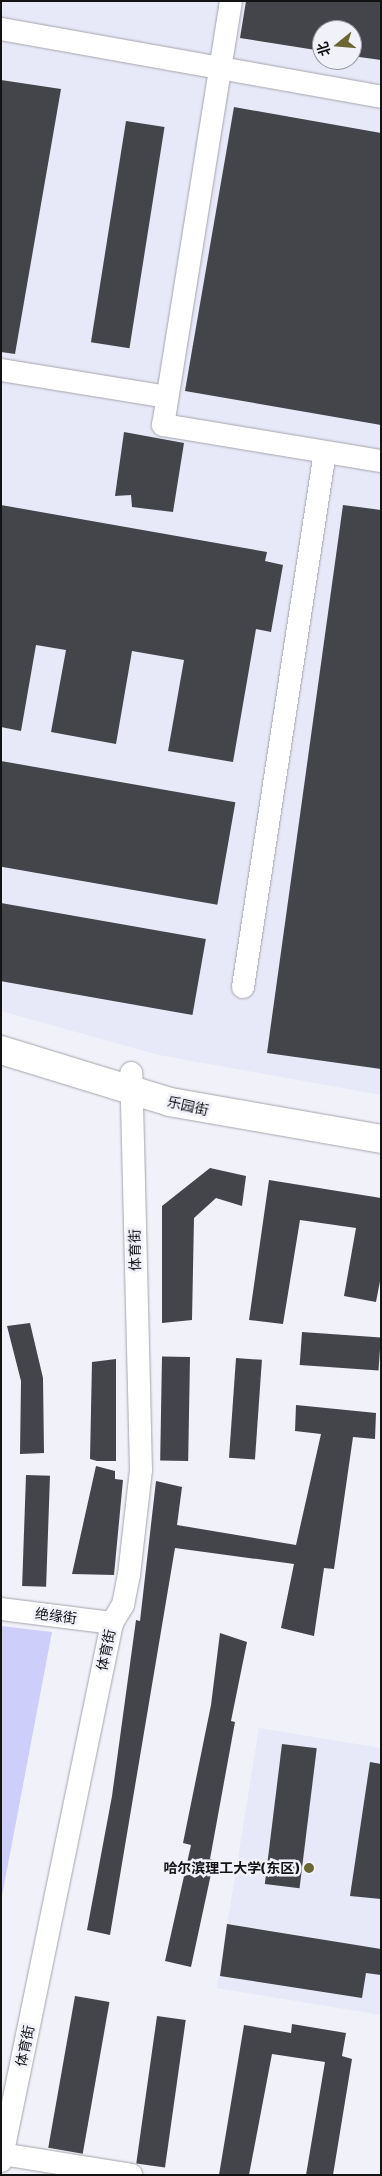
<!DOCTYPE html>
<meta charset="utf-8">
<style>
body{margin:0}
#map{position:relative;width:382px;height:2176px;overflow:hidden;background:#f0f1f9;font-family:Barlow,"Noto Sans SC",sans-serif}
div>[style]{position:absolute}
.built>*{inset:0;background:#e7e8f8}
.green>*{inset:0;background:#cdcef9}
.building>*{inset:0;background:#44454b;transform-origin:0 0}
.roads{filter:drop-shadow(0 0 1px #a4a5ac) drop-shadow(0 0 1px #a4a5ac)}
.minor>*{height:22px;margin:-11px;padding:0 11px;transform-origin:11px;border-radius:11px;background:#fff}
.major>*{height:28px;margin:-14px;padding:0 14px;transform-origin:14px;border-radius:14px;background:#fff}
.dots>*{width:14px;height:14px;translate:-50% -50%;box-sizing:border-box;border:2px solid #f0f1f9;border-radius:50%}
span{translate:-50% -50%;white-space:nowrap;text-align:center;line-height:1.15;-webkit-text-stroke:5px #f0f1f9;paint-order:stroke}
.street-label{font-size:14px;color:#131316}
.poi-label{font-size:14px;color:#131316;font-weight:700}
.right{translate:-100% -50%;text-align:right}
.frame{position:absolute;inset:0;border:2px solid #131316;pointer-events:none}
.north{position:absolute;left:312px;top:20px;width:50px;height:50px;box-sizing:border-box;background:#f0f1f9;border:1px solid #98989e;border-radius:50%;rotate:253deg;font-size:14px;font-weight:700;line-height:20px;text-align:center;color:#131316}
.north::after{content:'';display:block;margin:auto;width:18px;height:22px;background:#6b6632;clip-path:polygon(50% 0,100% 100%,50% 72%,0 100%)}
</style>
<div id="map">
<div class="built">
<div style="clip-path:polygon(evenodd,1px 1px,381px 1px,381px 1095px,159px 1055px,1px 1011px,1px 1px,322px 30px,352px 30px,352px 60px,322px 60px,322px 30px)"></div>
<div style="clip-path:polygon(259px 1728px,381px 1748px,381px 2015px,217px 1988px)"></div>
</div>
<div class="green">
<div style="clip-path:polygon(1px 1626px,52px 1632px,1px 1901px)"></div>
</div>
<div class="building">
<div style="clip-path:polygon(246px 1px,381px 1px,381px 60px,352px 56px,352px 30px,322px 30px,322px 51px,240px 38px)"></div>
<div style="clip-path:polygon(1px 80px,61px 89px,15px 354px,1px 352px)"></div>
<div style="clip-path:polygon(234px 107px,381px 133px,381px 425px,185px 391px)"></div>
<div style="left:126px;top:121px;width:39px;height:224px;rotate:9deg"></div>
<div style="clip-path:polygon(124px 432px,184px 443px,173px 512px,132px 507px,131px 495px,115px 496px)"></div>
<div style="clip-path:polygon(1px 505px,267px 552px,265px 561px,283px 565px,271px 632px,256px 629px,233px 762px,168px 751px,184px 660px,132px 651px,116px 744px,51px 732px,66px 650px,36px 645px,21px 731px,1px 727px)"></div>
<div style="clip-path:polygon(343px 505px,381px 510px,381px 1069px,267px 1053px)"></div>
<div style="left:1px;top:761px;width:238px;height:104px;rotate:10deg"></div>
<div style="left:1px;top:903px;width:208px;height:77px;rotate:10deg"></div>
<div style="clip-path:polygon(210px 1168px,246px 1176px,242px 1206px,216px 1198px,194px 1218px,192px 1320px,162px 1323px,162px 1206px)"></div>
<div style="clip-path:polygon(269px 1180px,381px 1198px,381px 1276px,376px 1302px,344px 1296px,356px 1228px,300px 1220px,283px 1324px,249px 1320px)"></div>
<div style="clip-path:polygon(30px 1323px,43px 1378px,44px 1453px,20px 1454px,21px 1381px,7px 1326px)"></div>
<div style="left:302px;top:1332px;width:79px;height:33px;rotate:4deg"></div>
<div style="left:190px;top:1357px;width:104px;height:28px;rotate:91deg"></div>
<div style="left:236px;top:1358px;width:26px;height:100px;rotate:4deg"></div>
<div style="clip-path:polygon(116px 1359px,116px 1461px,97px 1461px,90px 1459px,92px 1362px)"></div>
<div style="clip-path:polygon(296px 1405px,376px 1413px,375px 1439px,353px 1437px,334px 1569px,324px 1568px,314px 1636px,281px 1628px,294px 1564px,175px 1548px,110px 1935px,87px 1930px,112px 1796px,136px 1620px,140px 1621px,156px 1481px,182px 1487px,177px 1525px,296px 1545px,321px 1434px,295px 1431px)"></div>
<div style="clip-path:polygon(96px 1466px,115px 1471px,115px 1479px,123px 1480px,114px 1575px,72px 1574px)"></div>
<div style="left:26px;top:1475px;width:24px;height:111px;rotate:2deg"></div>
<div style="clip-path:polygon(220px 1633px,247px 1642px,231px 1721px,235px 1722px,210px 1859px,214px 1860px,191px 1967px,165px 1961px,191px 1845px,183px 1843px,211px 1705px)"></div>
<div style="left:282px;top:1744px;width:35px;height:141px;rotate:7deg"></div>
<div style="clip-path:polygon(370px 1762px,381px 1764px,381px 1899px,350px 1896px)"></div>
<div style="clip-path:polygon(227px 1924px,381px 1949px,381px 1975px,366px 1973px,362px 1998px,220px 1976px)"></div>
<div style="left:75px;top:1996px;width:35px;height:154px;rotate:10deg"></div>
<div style="left:157px;top:2016px;width:29px;height:149px;rotate:8deg"></div>
<div style="clip-path:polygon(292px 2024px,346px 2033px,342px 2056px,352px 2059px,333px 2175px,306px 2175px,325px 2062px,272px 2054px,249px 2175px,219px 2175px,244px 2025px,291px 2033px)"></div>
</div>
<div class="roads">
<div class="minor">
<div style="left:231px;top:1px;width:429px;rotate:99.1deg"></div>
<div style="left:163px;top:425px;width:221px;rotate:9.4deg"></div>
<div style="left:1px;top:29px;width:386px;rotate:10.1deg"></div>
<div style="left:1px;top:370px;width:168px;rotate:9.2deg"></div>
<div style="left:243px;top:987px;width:541px;rotate:-81.29deg"></div>
<div style="left:1px;top:1609px;width:112px;rotate:7.2deg"></div>
<div style="left:2px;top:2154px;width:131px;rotate:9.2deg"></div>
<div style="left:1px;top:2161px;width:549px;rotate:-78.34deg"></div>
<div style="left:112px;top:1623px;width:21px;rotate:-59deg"></div>
<div style="left:123px;top:1605px;width:31px;rotate:-79deg"></div>
<div style="left:129px;top:1575px;width:106px;rotate:-83.5deg"></div>
<div style="left:141px;top:1470px;width:397px;rotate:-91.4deg"></div>
</div>
<div class="major">
<div style="left:1px;top:1050px;width:177px;rotate:17.1deg"></div>
<div style="left:170px;top:1102px;width:214px;rotate:9.9deg"></div>
</div>
</div>
<div class="dots">
<div style="left:309px;top:1868px;background:#6b6632"></div>
</div>
<div class="street-label">
<span style="left:188px;top:1106px;rotate:13deg">乐园街</span>
<span style="left:135px;top:1250px;rotate:-91deg">体育街</span>
<span style="left:56px;top:1616px;rotate:7deg">绝缘街</span>
<span style="left:106px;top:1650px;rotate:-78deg">体育街</span>
<span style="left:25px;top:2046px;rotate:-78deg">体育街</span>
</div>
<div class="poi-label">
<span class="right" style="left:299px;top:1868px">哈尔滨理工大学(东区)</span>
</div>
<div class="frame"></div>
<div class="north">北</div>
</div>
